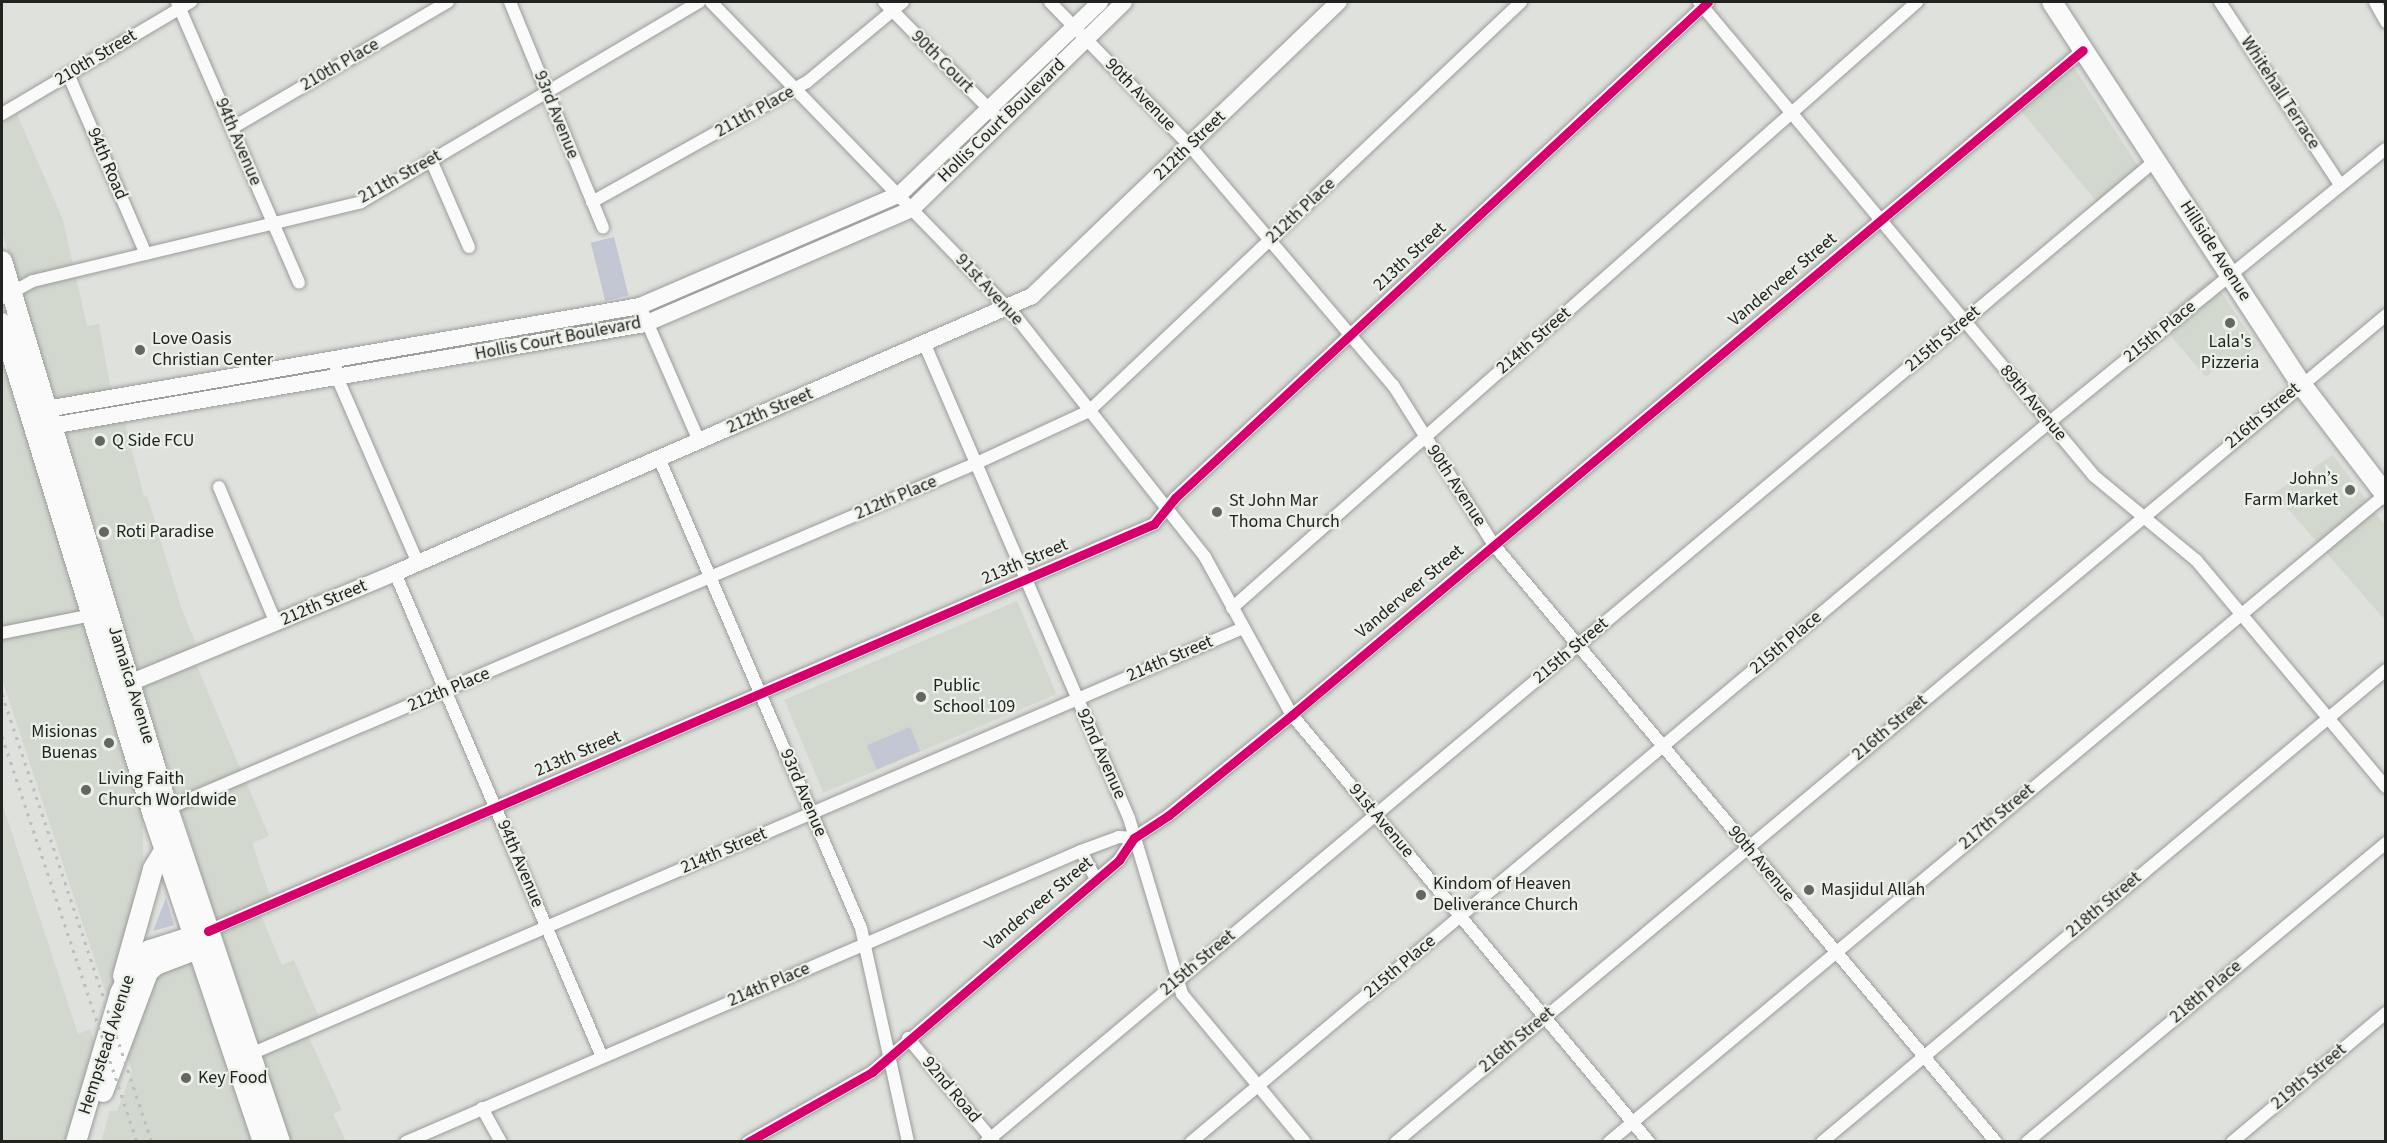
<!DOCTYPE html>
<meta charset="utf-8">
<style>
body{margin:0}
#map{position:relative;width:2387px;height:1143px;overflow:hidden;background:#dfe1dd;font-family:"Source Sans 3",sans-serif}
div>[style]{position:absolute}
.built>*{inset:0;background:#d2d8ce;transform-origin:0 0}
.green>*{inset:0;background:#c3c7d4;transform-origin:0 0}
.roads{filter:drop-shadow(0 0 2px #9a9c99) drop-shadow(0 0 2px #9a9c99)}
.minor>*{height:12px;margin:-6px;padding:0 6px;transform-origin:6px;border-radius:6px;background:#fafafa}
.secondary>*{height:16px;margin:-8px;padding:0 8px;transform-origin:8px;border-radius:8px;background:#fafafa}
.primary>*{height:20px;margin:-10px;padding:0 10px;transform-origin:10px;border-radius:10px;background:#fafafa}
.rail>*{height:3px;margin-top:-1.5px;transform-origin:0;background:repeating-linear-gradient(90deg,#bcbdbc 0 3px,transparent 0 9px)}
.cycleway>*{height:9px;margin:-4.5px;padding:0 4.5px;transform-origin:4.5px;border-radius:4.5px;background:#d6006c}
.dots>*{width:16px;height:16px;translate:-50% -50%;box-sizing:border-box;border:3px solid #ebf0e8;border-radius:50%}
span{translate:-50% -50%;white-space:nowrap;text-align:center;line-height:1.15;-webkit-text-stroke:4.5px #ebf0e8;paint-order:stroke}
.street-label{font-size:18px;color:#212320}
.poi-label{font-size:18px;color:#212320}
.left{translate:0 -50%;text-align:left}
.right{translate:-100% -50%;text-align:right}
.frame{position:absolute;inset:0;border:3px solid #212320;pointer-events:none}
</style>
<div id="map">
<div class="built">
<div style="clip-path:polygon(2066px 55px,2147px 180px,2106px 213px,2013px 101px)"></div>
<div style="clip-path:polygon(17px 114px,63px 220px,87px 326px,99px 324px,111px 390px,55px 399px,2px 232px,2px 124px)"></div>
<div style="clip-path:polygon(2211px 277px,2257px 346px,2238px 361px,2233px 356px,2206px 377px,2158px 321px)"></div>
<div style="clip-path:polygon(2px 347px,137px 791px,143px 821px,143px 859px,138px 896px,108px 1000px,2px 679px)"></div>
<div style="clip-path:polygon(123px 415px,144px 497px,147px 496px,181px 607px,198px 649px,191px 652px,269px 836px,252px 843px,270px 896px,256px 904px,282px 965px,294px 960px,319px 1017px,303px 1024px,342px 1110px,333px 1114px,346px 1141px,289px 1141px,181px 812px,64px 429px)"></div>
<div style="clip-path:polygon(2333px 455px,2385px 525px,2385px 620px,2274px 493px)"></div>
<div style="left:1017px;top:601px;width:101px;height:253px;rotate:67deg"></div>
<div style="clip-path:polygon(2px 803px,78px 1034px,90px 1029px,96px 1047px,64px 1141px,2px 1141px)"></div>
<div style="clip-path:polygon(196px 955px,254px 1141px,101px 1142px,110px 1111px,117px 1111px,132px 1071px,126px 1052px,158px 971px)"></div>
</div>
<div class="green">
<div style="left:614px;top:237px;width:60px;height:24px;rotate:76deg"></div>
<div style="left:910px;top:727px;width:26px;height:47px;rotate:67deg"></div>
<div style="clip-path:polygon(166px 898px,174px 925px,153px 931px)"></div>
</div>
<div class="roads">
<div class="minor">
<div style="left:177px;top:2px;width:306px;rotate:66.5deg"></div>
<div style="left:510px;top:2px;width:244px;rotate:67.6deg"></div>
<div style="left:711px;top:2px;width:440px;rotate:45.9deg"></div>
<div style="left:1017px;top:318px;width:304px;rotate:51.8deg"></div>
<div style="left:1205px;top:557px;width:180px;rotate:61.2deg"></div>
<div style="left:1292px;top:715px;width:557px;rotate:50.1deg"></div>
<div style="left:884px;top:2px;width:167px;rotate:45.5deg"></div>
<div style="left:1050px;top:2px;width:201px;rotate:45.8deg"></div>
<div style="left:1190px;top:146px;width:314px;rotate:49.7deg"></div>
<div style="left:1393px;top:385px;width:188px;rotate:57.8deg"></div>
<div style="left:1493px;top:544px;width:781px;rotate:49.93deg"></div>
<div style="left:1699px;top:2px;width:617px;rotate:50.19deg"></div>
<div style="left:2094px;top:476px;width:132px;rotate:39.5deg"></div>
<div style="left:2196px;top:560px;width:296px;rotate:50.1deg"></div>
<div style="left:2220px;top:2px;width:219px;rotate:56.7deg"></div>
<div style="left:2375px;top:2px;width:23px;rotate:61deg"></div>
<div style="left:68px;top:74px;width:196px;rotate:66.6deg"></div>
<div style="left:2px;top:114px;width:220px;rotate:-30.7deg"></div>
<div style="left:232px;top:128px;width:250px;rotate:-30.3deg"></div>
<div style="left:431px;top:160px;width:95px;rotate:66.4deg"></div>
<div style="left:592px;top:202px;width:246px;rotate:-29.2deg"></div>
<div style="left:807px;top:82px;width:125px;rotate:-39.8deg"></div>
<div style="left:2px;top:298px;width:35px;rotate:-29deg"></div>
<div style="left:33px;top:281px;width:337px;rotate:-13.5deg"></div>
<div style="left:361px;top:202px;width:393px;rotate:-30.6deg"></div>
<div style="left:640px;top:306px;width:147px;rotate:66.4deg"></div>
<div style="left:925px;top:345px;width:515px;rotate:66.67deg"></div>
<div style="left:1129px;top:818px;width:184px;rotate:73.2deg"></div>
<div style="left:1182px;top:994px;width:192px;rotate:50.3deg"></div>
<div style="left:335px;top:360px;width:17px;rotate:83deg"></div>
<div style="left:337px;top:377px;width:203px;rotate:66.5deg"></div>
<div style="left:659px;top:458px;width:512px;rotate:66.74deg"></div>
<div style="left:861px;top:928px;width:219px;rotate:77.6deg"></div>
<div style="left:219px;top:487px;width:147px;rotate:67.3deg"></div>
<div style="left:395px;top:573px;width:526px;rotate:66.84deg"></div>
<div style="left:1232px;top:608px;width:915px;rotate:-41.5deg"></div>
<div style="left:2px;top:633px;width:97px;rotate:-11.3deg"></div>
<div style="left:162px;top:811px;width:886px;rotate:-23.12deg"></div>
<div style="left:977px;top:463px;width:123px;rotate:-24.9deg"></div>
<div style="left:1089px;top:411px;width:595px;rotate:-43.43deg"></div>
<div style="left:1081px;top:851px;width:30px;rotate:62deg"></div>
<div style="left:208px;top:931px;width:1030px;rotate:-23.28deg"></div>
<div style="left:1154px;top:524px;width:33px;rotate:-51deg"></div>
<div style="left:1175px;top:498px;width:728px;rotate:-42.94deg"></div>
<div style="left:908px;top:1038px;width:135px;rotate:50.4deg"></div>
<div style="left:246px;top:1056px;width:1085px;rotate:-23.23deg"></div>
<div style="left:482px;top:1108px;width:39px;rotate:61deg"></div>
<div style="left:406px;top:1142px;width:735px;rotate:-23.32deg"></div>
<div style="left:1081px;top:851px;width:40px;rotate:-20.2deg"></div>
<div style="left:1119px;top:837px;width:15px;rotate:4deg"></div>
<div style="left:748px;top:1142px;width:142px;rotate:-29.4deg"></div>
<div style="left:872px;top:1072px;width:326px;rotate:-40.6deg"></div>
<div style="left:1119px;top:860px;width:27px;rotate:-56deg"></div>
<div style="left:1134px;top:838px;width:42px;rotate:-33.3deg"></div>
<div style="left:1169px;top:815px;width:159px;rotate:-39.1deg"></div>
<div style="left:1292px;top:715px;width:1033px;rotate:-40.05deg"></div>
<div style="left:986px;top:1142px;width:1527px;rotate:-40.01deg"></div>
<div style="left:1191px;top:1142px;width:1109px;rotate:-39.99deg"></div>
<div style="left:2041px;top:429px;width:444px;rotate:-39.1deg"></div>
<div style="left:1396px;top:1142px;width:1290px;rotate:-39.87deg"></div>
<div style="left:1609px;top:1142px;width:1012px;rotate:-39.83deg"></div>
<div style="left:1822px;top:1142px;width:735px;rotate:-39.93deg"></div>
<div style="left:2027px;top:1142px;width:467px;rotate:-39.8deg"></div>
<div style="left:2232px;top:1142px;width:201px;rotate:-40deg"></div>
</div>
<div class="secondary">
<div style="left:35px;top:411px;width:614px;rotate:-9.85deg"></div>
<div style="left:640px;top:306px;width:283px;rotate:-23.3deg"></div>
<div style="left:900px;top:194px;width:277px;rotate:-43.8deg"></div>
<div style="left:39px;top:428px;width:615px;rotate:-9.74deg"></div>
<div style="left:645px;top:324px;width:291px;rotate:-23.3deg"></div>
<div style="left:912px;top:209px;width:296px;rotate:-44.3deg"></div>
<div style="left:120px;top:687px;width:298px;rotate:-22.5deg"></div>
<div style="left:395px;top:573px;width:695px;rotate:-23.5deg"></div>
<div style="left:1032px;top:296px;width:425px;rotate:-43.8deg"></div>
</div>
<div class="primary">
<div style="left:2052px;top:2px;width:456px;rotate:56.9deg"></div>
<div style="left:2301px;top:384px;width:140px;rotate:52.6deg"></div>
<div style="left:2px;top:261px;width:573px;rotate:73.15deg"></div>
<div style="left:168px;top:809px;width:351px;rotate:71.4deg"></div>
<div style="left:2px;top:323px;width:515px;rotate:72.94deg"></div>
<div style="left:153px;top:815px;width:345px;rotate:71.4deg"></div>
<div style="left:123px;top:976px;width:111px;rotate:-74.3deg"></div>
<div style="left:153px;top:869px;width:23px;rotate:-59deg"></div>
<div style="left:103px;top:1092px;width:128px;rotate:-69.4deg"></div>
<div style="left:148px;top:972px;width:11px;rotate:-41deg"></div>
<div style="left:156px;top:965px;width:45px;rotate:-20.9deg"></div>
<div style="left:198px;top:949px;width:12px;rotate:-59deg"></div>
<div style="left:76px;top:1142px;width:155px;rotate:-73.5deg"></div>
<div style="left:120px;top:993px;width:27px;rotate:-63deg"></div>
<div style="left:132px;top:969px;width:26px;rotate:-47deg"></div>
<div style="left:150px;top:950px;width:59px;rotate:-17.8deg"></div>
</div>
</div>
<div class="rail">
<div style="left:2px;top:694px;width:472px;rotate:71.5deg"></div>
<div style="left:2px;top:736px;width:428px;rotate:71.6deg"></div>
</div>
<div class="cycleway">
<div style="left:208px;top:931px;width:1030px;rotate:-23.28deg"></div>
<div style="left:1154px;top:524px;width:33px;rotate:-51deg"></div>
<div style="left:1175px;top:498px;width:728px;rotate:-42.94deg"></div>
<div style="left:748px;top:1142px;width:142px;rotate:-29.4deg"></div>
<div style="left:872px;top:1072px;width:326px;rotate:-40.6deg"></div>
<div style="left:1119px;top:860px;width:27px;rotate:-56deg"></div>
<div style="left:1134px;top:838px;width:42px;rotate:-33.3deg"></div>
<div style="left:1169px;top:815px;width:159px;rotate:-39.1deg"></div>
<div style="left:1292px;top:715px;width:1033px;rotate:-40.05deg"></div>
</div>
<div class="dots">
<div style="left:2230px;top:323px;background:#646662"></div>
<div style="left:140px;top:350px;background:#646662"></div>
<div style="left:100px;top:441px;background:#646662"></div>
<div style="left:2350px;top:490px;background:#646662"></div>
<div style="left:1217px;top:512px;background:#646662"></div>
<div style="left:104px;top:532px;background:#646662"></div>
<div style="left:921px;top:697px;background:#646662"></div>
<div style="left:109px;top:743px;background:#646662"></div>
<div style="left:86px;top:790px;background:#646662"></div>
<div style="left:1809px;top:890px;background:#646662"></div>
<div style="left:1421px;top:895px;background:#646662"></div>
<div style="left:186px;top:1078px;background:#646662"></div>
</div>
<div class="street-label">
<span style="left:96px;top:58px;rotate:-31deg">210th Street</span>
<span style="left:942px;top:62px;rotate:45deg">90th Court</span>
<span style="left:340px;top:65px;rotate:-30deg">210th Place</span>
<span style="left:2280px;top:93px;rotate:57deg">Whitehall Terrace</span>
<span style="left:1140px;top:95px;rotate:46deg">90th Avenue</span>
<span style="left:755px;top:112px;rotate:-29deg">211th Place</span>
<span style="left:556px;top:115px;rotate:68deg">93rd Avenue</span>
<span style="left:1002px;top:121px;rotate:-44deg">Hollis Court Boulevard</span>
<span style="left:238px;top:142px;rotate:67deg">94th Avenue</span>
<span style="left:1190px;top:146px;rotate:-44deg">212th Street</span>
<span style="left:107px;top:164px;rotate:67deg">94th Road</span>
<span style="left:400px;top:177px;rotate:-29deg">211th Street</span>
<span style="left:1301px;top:211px;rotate:-43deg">212th Place</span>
<span style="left:2215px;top:251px;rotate:57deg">Hillside Avenue</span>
<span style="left:1410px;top:257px;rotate:-43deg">213th Street</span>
<span style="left:1783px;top:280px;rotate:-40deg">Vanderveer Street</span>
<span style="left:989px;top:290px;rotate:47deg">91st Avenue</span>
<span style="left:2160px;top:332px;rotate:-39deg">215th Place</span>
<span style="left:558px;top:339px;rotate:-11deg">Hollis Court Boulevard</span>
<span style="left:1943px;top:339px;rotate:-40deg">215th Street</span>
<span style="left:1534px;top:341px;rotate:-41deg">214th Street</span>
<span style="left:2033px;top:403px;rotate:50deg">89th Avenue</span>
<span style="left:770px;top:411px;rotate:-23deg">212th Street</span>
<span style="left:2263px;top:416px;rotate:-40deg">216th Street</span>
<span style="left:1456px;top:486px;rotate:57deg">90th Avenue</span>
<span style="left:896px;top:498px;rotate:-23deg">212th Place</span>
<span style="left:1025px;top:562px;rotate:-23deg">213th Street</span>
<span style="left:1410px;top:592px;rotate:-40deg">Vanderveer Street</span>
<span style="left:324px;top:603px;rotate:-23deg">212th Street</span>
<span style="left:1786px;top:643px;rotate:-40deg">215th Place</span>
<span style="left:1571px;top:651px;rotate:-40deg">215th Street</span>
<span style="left:1170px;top:659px;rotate:-23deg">214th Street</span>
<span style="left:131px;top:685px;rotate:73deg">Jamaica Avenue</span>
<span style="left:449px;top:690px;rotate:-23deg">212th Place</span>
<span style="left:1890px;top:728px;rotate:-40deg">216th Street</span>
<span style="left:578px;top:754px;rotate:-23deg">213th Street</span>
<span style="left:1101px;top:754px;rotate:66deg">92nd Avenue</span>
<span style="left:803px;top:793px;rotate:67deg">93rd Avenue</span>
<span style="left:1997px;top:817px;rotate:-40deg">217th Street</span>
<span style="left:1381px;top:821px;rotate:50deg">91st Avenue</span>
<span style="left:724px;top:851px;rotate:-23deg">214th Street</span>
<span style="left:520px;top:864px;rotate:67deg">94th Avenue</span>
<span style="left:1761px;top:864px;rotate:50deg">90th Avenue</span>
<span style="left:1039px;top:904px;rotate:-40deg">Vanderveer Street</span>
<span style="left:2104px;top:905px;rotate:-40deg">218th Street</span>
<span style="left:1198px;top:963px;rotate:-40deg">215th Street</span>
<span style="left:1400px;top:967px;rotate:-40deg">215th Place</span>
<span style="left:769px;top:985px;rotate:-23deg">214th Place</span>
<span style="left:2206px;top:992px;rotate:-40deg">218th Place</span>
<span style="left:1517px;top:1040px;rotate:-40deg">216th Street</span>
<span style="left:107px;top:1045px;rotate:-72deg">Hempstead Avenue</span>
<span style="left:2309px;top:1077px;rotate:-40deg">219th Street</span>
<span style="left:951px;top:1090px;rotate:50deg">92nd Road</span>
</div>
<div class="poi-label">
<span class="left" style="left:152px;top:350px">Love Oasis<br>Christian Center</span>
<span style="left:2230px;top:353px">Lala's<br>Pizzeria</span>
<span class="left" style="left:112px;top:441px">Q Side FCU</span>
<span class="right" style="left:2338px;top:490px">John’s<br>Farm Market</span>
<span class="left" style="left:1229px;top:512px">St John Mar<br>Thoma Church</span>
<span class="left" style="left:116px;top:532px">Roti Paradise</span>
<span class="left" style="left:933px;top:697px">Public<br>School 109</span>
<span class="right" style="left:97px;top:743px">Misionas<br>Buenas</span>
<span class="left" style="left:98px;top:790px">Living Faith<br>Church Worldwide</span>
<span class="left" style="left:1433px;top:895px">Kindom of Heaven<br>Deliverance Church</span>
<span class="left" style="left:1821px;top:890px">Masjidul Allah</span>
<span class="left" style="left:198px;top:1078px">Key Food</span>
</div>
<div class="frame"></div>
</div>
